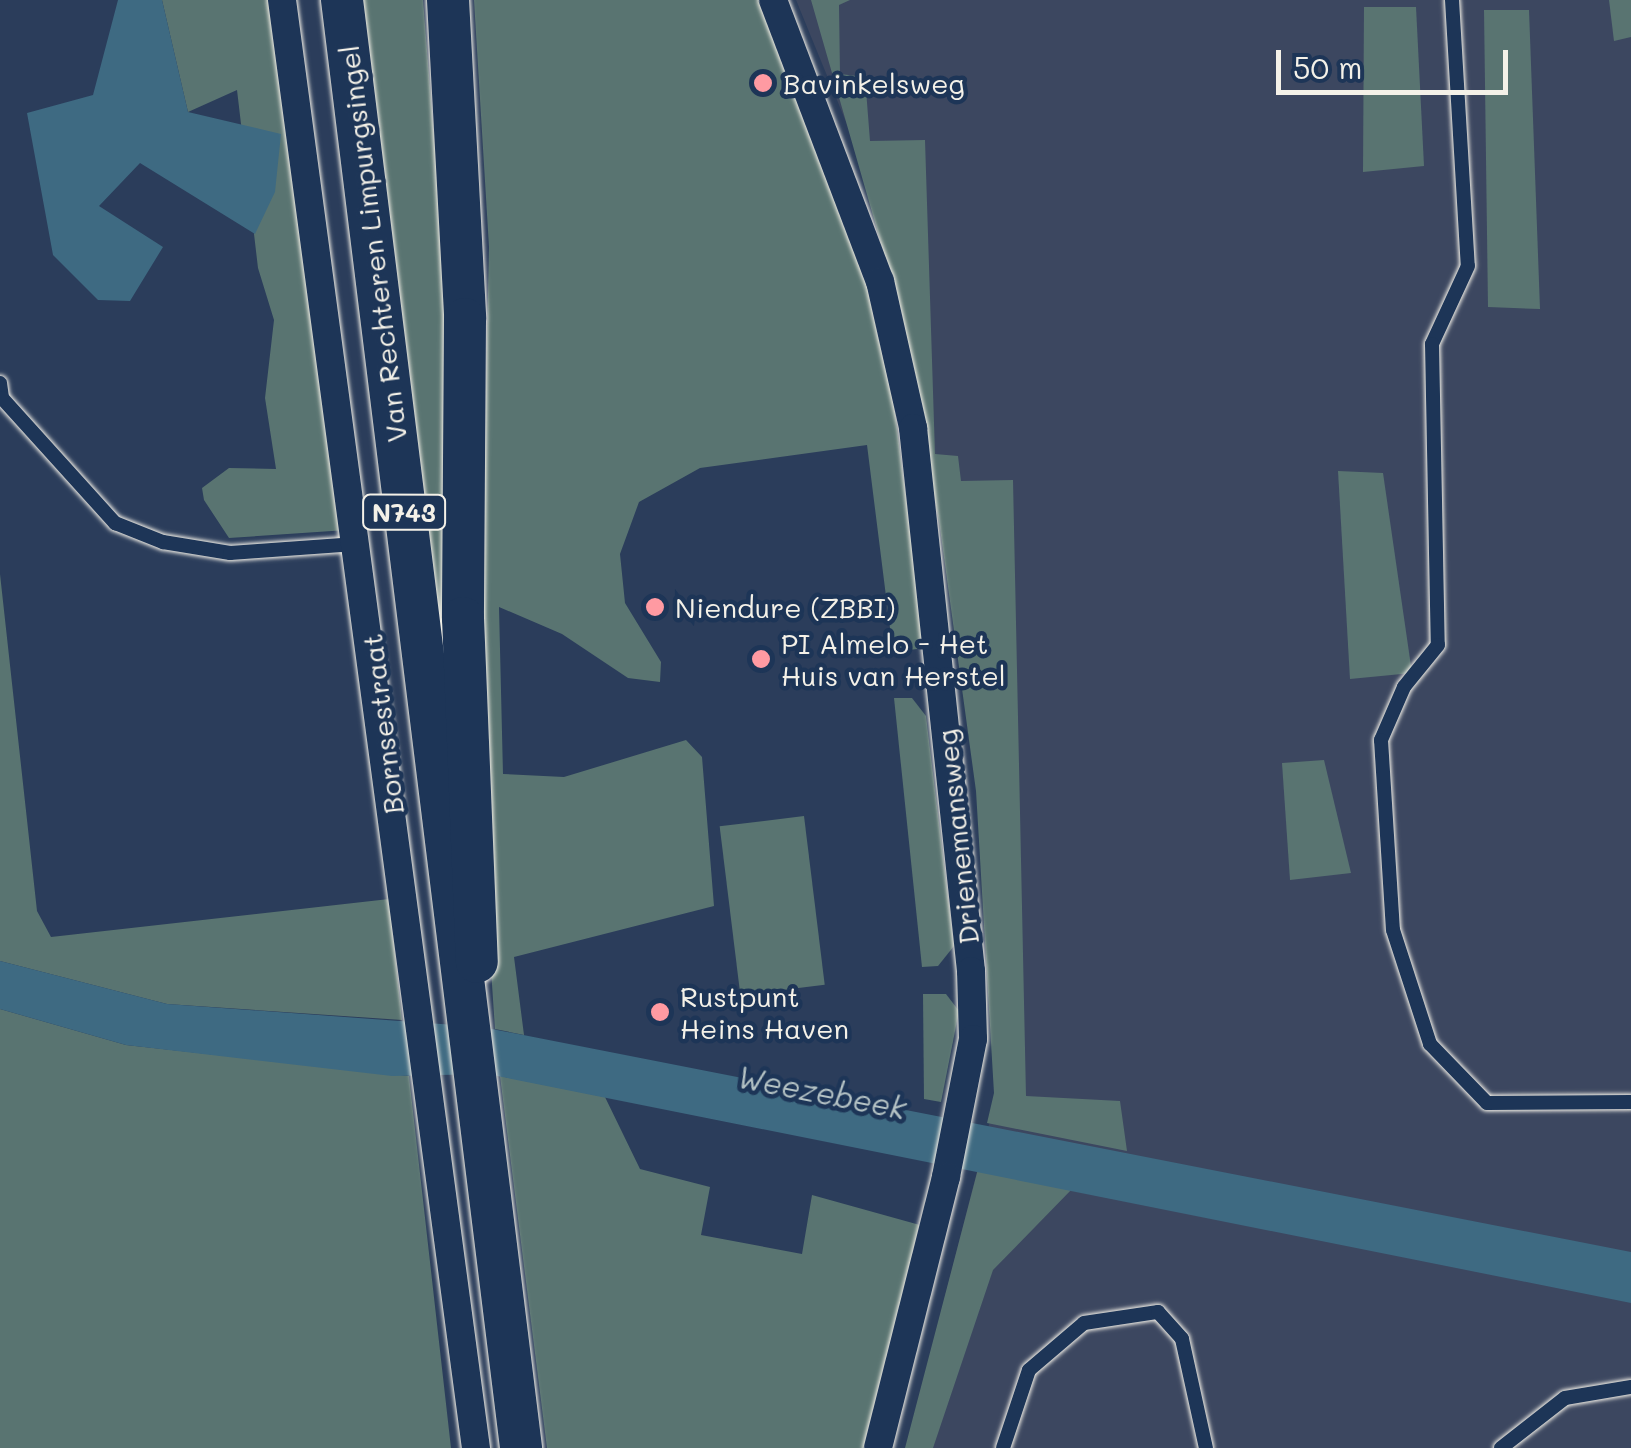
<!DOCTYPE html>
<style>
body{margin:0}
#map{position:relative;width:1631px;height:1448px;overflow:hidden;background:#2b3d5b;font-family:Mali,sans-serif}
div>[style]{position:absolute}
.built>*{inset:0;background:#3c4760}
.green>*{inset:0;background:#597471;transform-origin:0 0}
.water>*{inset:0;background:#3e6a82}
.roads{filter:drop-shadow(0 0 2px #f4f1e8) drop-shadow(0 0 2px #f4f1e8)}
.lane>*{height:14px;margin:-7px;padding:0 7px;transform-origin:7px;border-radius:7px;background:#1d3557}
.street>*{height:28px;margin:-14px;padding:0 14px;transform-origin:14px;border-radius:14px;background:#1d3557}
.primary>*{height:42px;margin:-21px;padding:0 21px;transform-origin:21px;border-radius:21px;background:#1d3557}
.dots>*{width:28px;height:28px;translate:-50% -50%;box-sizing:border-box;border:5px solid #1d3557;border-radius:50%}
span{translate:-50% -50%;white-space:nowrap;text-align:center;line-height:1.15;-webkit-text-stroke:9px #1d3557;paint-order:stroke}
.shield-label span{padding:2px 8px;background:#1d3557;border:2px solid;border-radius:8px;-webkit-text-stroke-width:0}
.shield-label{font-size:25px;color:#f4f1e8;font-weight:700}
.poi-label{font-size:28px;color:#f4f1e8}
.left{translate:0 -50%;text-align:left}
.street-label{font-size:28px;color:#f4f1e8}
.water-label{font-size:30px;color:#b4c2c4;font-style:italic}
.scale{position:absolute;left:1276px;top:50px;width:232px;height:45px;box-sizing:border-box;border:5px solid #f4f1e8;border-top:0;padding-left:12px;font-size:30px;line-height:35px;white-space:nowrap;color:#f4f1e8;-webkit-text-stroke:8px #1d3557;paint-order:stroke}
</style>
<div id="map">
<div class="built">
<div style="clip-path:polygon(796px 0,1631px 0,1631px 1448px,906px 1448px,1010px 1043px,934px 445px,894px 239px)"></div>
</div>
<div class="green">
<div style="clip-path:polygon(162px 0,270px 0,347px 530px,229px 538px,204px 500px,202px 488px,229px 468px,276px 469px,265px 398px,274px 320px,258px 268px,237px 90px,188px 112px)"></div>
<div style="clip-path:polygon(356px 0,423px 0,449px 325px,444px 739px)"></div>
<div style="clip-path:polygon(474px 0,760px 0,864px 261px,891px 381px,925px 648px,893px 652px,867px 445px,700px 468px,639px 502px,620px 554px,625px 603px,661px 662px,660px 682px,628px 678px,562px 634px,499px 607px,503px 774px,564px 777px,686px 740px,702px 757px,714px 906px,514px 957px,524px 1035px,495px 1029px,478px 775px,489px 247px)"></div>
<div style="clip-path:polygon(811px 0,850px 0,839px 5px,840px 74px,865px 77px,870px 141px,925px 140px,935px 454px,958px 456px,961px 481px,1013px 480px,1026px 1096px,1120px 1101px,1127px 1151px,987px 1123px,994px 1093px,976px 791px,939px 521px,895px 292px)"></div>
<div style="clip-path:polygon(1609px 0,1631px 0,1631px 37px,1614px 41px)"></div>
<div style="clip-path:polygon(1364px 7px,1416px 7px,1424px 166px,1363px 172px)"></div>
<div style="clip-path:polygon(1484px 10px,1529px 10px,1540px 309px,1488px 307px)"></div>
<div style="clip-path:polygon(1338px 471px,1383px 473px,1412px 673px,1350px 679px)"></div>
<div style="clip-path:polygon(0 574px,37px 911px,51px 937px,389px 899px,402px 1020px,167px 1004px,0 961px)"></div>
<div style="clip-path:polygon(894px 698px,912px 698px,926px 716px,954px 946px,938px 966px,922px 967px)"></div>
<div style="clip-path:polygon(1324px 760px,1351px 873px,1290px 880px,1282px 763px)"></div>
<div style="left:804px;top:816px;width:170px;height:85px;rotate:83deg"></div>
<div style="clip-path:polygon(923px 994px,946px 994px,959px 1011px,941px 1102px,924px 1099px)"></div>
<div style="clip-path:polygon(0 1009px,126px 1045px,409px 1076px,451px 1448px,0 1448px)"></div>
<div style="clip-path:polygon(500px 1076px,605px 1097px,640px 1169px,710px 1187px,701px 1235px,802px 1254px,812px 1195px,927px 1227px,868px 1448px,547px 1448px)"></div>
<div style="clip-path:polygon(978px 1169px,1073px 1188px,993px 1270px,933px 1448px,905px 1448px)"></div>
</div>
<div class="water">
<div style="clip-path:polygon(118px 0,162px 0,188px 112px,281px 134px,275px 192px,255px 234px,140px 163px,99px 206px,163px 247px,130px 301px,98px 300px,53px 255px,27px 113px,93px 95px)"></div>
<div style="clip-path:polygon(0 961px,167px 1004px,482px 1027px,1631px 1252px,1631px 1303px,487px 1074px,392px 1076px,126px 1045px,0 1009px)"></div>
</div>
<div class="roads">
<div class="lane">
<div style="left:1452px;top:0;width:266px;rotate:86.6deg"></div>
<div style="left:1468px;top:266px;width:86px;rotate:114.8deg"></div>
<div style="left:1432px;top:344px;width:301px;rotate:88.9deg"></div>
<div style="left:1438px;top:645px;width:54px;rotate:129deg"></div>
<div style="left:1404px;top:687px;width:58px;rotate:113.5deg"></div>
<div style="left:1381px;top:740px;width:190px;rotate:86.4deg"></div>
<div style="left:1393px;top:930px;width:120px;rotate:72deg"></div>
<div style="left:1430px;top:1044px;width:82px;rotate:46deg"></div>
<div style="left:1487px;top:1103px;width:144px;rotate:-0.4deg"></div>
<div style="left:0;top:383px;width:15px;rotate:82deg"></div>
<div style="left:2px;top:398px;width:169px;rotate:47.9deg"></div>
<div style="left:115px;top:523px;width:52px;rotate:21.6deg"></div>
<div style="left:163px;top:542px;width:68px;rotate:9.3deg"></div>
<div style="left:230px;top:553px;width:126px;rotate:-4.1deg"></div>
<div style="left:1003px;top:1448px;width:82px;rotate:-71.6deg"></div>
<div style="left:1029px;top:1370px;width:72px;rotate:-40.5deg"></div>
<div style="left:1084px;top:1323px;width:75px;rotate:-8.5deg"></div>
<div style="left:1158px;top:1312px;width:36px;rotate:48deg"></div>
<div style="left:1182px;top:1339px;width:112px;rotate:77.6deg"></div>
<div style="left:1501px;top:1448px;width:81px;rotate:-38deg"></div>
<div style="left:1565px;top:1398px;width:67px;rotate:-9.5deg"></div>
</div>
<div class="street">
<div style="left:282px;top:0;width:1461px;rotate:82.37deg"></div>
<div style="left:773px;top:0;width:301px;rotate:69.2deg"></div>
<div style="left:880px;top:281px;width:151px;rotate:77.3deg"></div>
<div style="left:913px;top:428px;width:546px;rotate:83.9deg"></div>
<div style="left:971px;top:971px;width:68px;rotate:88.3deg"></div>
<div style="left:973px;top:1039px;width:141px;rotate:101.1deg"></div>
<div style="left:946px;top:1177px;width:279px;rotate:104.1deg"></div>
</div>
<div class="primary">
<div style="left:342px;top:0;width:1459px;rotate:82.95deg"></div>
<div style="left:448px;top:0;width:319px;rotate:86.9deg"></div>
<div style="left:465px;top:319px;width:299px;rotate:90.4deg"></div>
<div style="left:463px;top:618px;width:344px;rotate:87.7deg"></div>
</div>
</div>
<div class="dots">
<div style="left:763px;top:83px;background:#ff9aa2"></div>
<div style="left:655px;top:607px;background:#ff9aa2"></div>
<div style="left:761px;top:659px;background:#ff9aa2"></div>
<div style="left:660px;top:1012px;background:#ff9aa2"></div>
</div>
<div class="shield-label">
<span style="left:404px;top:512px">N743</span>
</div>
<div class="poi-label">
<span class="left" style="left:783px;top:83px">Bavinkelsweg</span>
<span class="left" style="left:675px;top:607px">Niendure (ZBBI)</span>
<span class="left" style="left:781px;top:659px">PI Almelo - Het<br>Huis van Herstel</span>
<span class="left" style="left:680px;top:1012px">Rustpunt<br>Heins Haven</span>
</div>
<div class="street-label">
<span style="left:372px;top:244px;rotate:-97deg">Van Rechteren Limpurgsingel</span>
<span style="left:382px;top:724px;rotate:-97deg">Bornsestraat</span>
<span style="left:957px;top:837px;rotate:-96deg">Drienemansweg</span>
</div>
<div class="water-label">
<span style="left:822px;top:1092px;rotate:11deg">Weezebeek</span>
</div>
<div class="scale">50 m</div>
</div>
